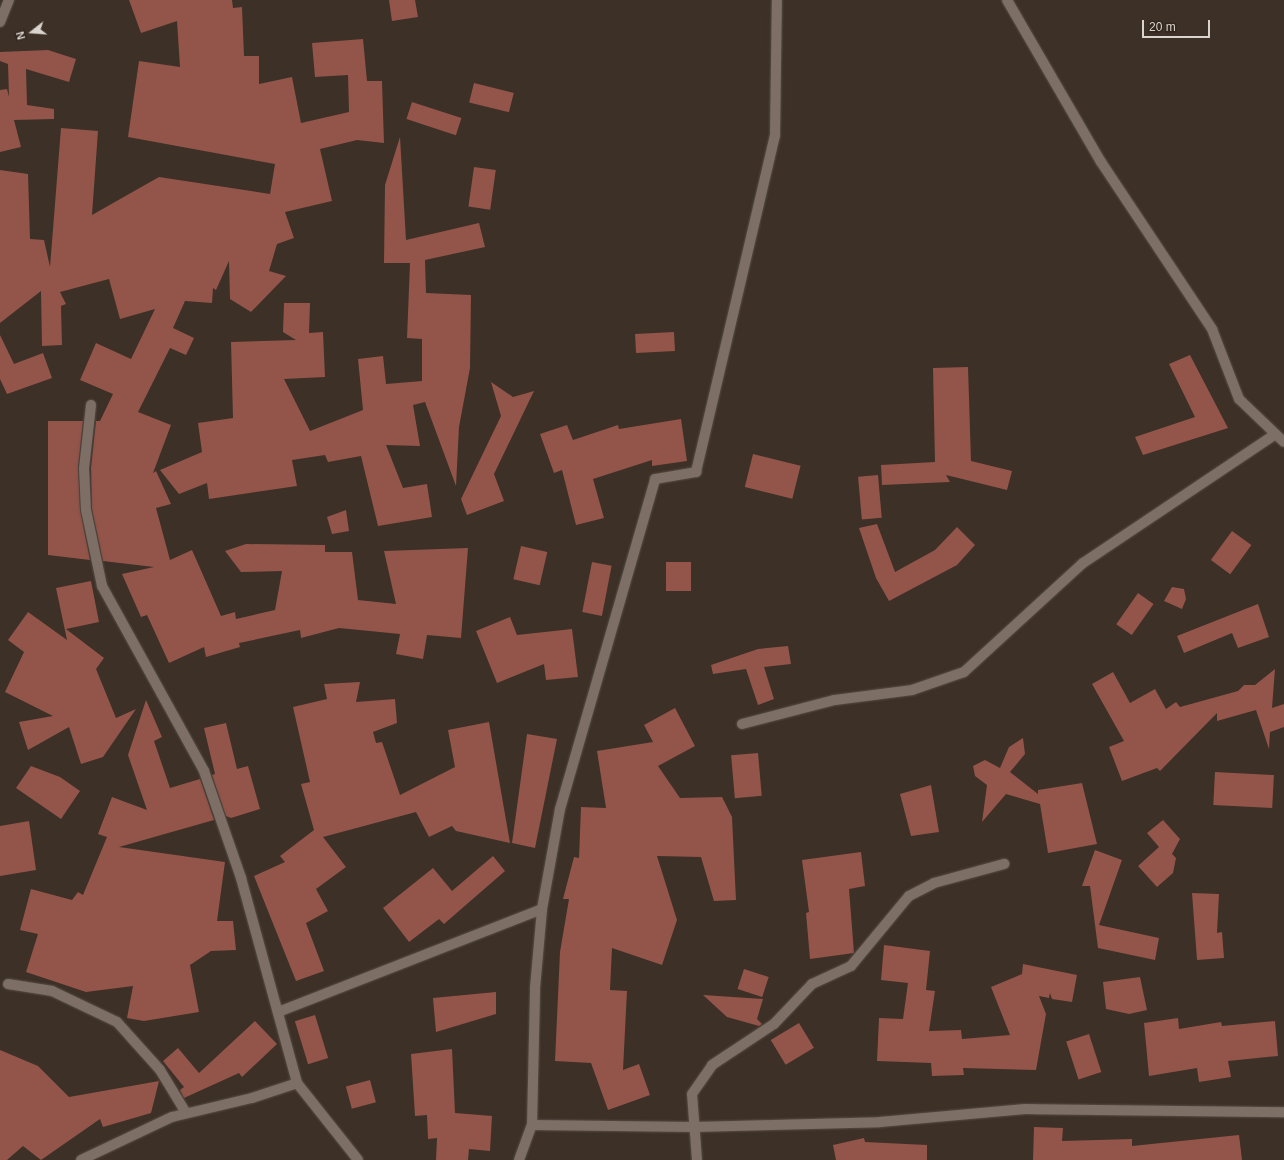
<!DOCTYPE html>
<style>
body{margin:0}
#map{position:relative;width:1284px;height:1160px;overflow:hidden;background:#3c3027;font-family:Arial,sans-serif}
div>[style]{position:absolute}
.building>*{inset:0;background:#93544a;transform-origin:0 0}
.roads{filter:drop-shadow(0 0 1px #574c45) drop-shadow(0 0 1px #574c45)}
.minor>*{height:10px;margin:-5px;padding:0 5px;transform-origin:5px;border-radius:5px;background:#7d6f65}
span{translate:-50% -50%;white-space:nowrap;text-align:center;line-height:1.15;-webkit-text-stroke:3.5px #32261e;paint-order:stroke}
.north{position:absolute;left:12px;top:12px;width:40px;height:40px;-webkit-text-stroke:3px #32261e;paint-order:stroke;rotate:253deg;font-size:11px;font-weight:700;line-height:16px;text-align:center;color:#dbd3cd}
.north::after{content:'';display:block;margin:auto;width:14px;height:18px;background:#dbd3cd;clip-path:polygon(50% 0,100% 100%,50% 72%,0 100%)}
.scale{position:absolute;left:1142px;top:20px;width:68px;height:18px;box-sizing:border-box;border:2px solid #dbd3cd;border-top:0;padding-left:5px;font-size:12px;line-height:14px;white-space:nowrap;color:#dbd3cd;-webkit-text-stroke:3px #32261e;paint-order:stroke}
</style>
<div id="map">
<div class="building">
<div style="clip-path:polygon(129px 0,232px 0,233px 8px,242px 7px,244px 56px,259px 56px,259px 84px,292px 77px,301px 123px,349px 112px,348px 75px,315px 77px,312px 43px,363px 39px,367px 81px,382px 81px,384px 143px,357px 140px,320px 149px,332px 201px,285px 212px,294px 238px,277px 244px,269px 271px,286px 276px,251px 312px,230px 299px,229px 261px,216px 290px,213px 288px,212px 303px,185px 301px,173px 328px,194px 338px,186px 355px,170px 348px,138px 412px,171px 425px,153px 473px,156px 471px,171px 504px,156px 508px,170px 560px,192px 550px,221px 616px,235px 612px,236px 619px,275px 610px,282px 571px,241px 572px,225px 551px,246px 544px,325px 545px,325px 552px,352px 552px,358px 600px,396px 604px,384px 551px,468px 548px,461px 638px,427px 635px,423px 659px,396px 654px,400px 634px,339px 628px,301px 638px,300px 630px,239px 643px,240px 647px,206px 657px,204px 647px,169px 663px,147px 615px,141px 617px,122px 574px,154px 567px,103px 561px,92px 509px,91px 468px,96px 421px,100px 421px,113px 394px,80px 380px,96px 343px,131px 359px,155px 309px,120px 319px,109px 279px,60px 292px,66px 304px,61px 306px,62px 345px,42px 346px,41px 291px,0 323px,0 170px,28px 174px,30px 239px,44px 240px,50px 267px,61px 128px,98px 131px,92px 215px,159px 177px,270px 194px,275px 164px,128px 137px,139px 61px,180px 67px,177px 21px,141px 33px)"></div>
<div style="clip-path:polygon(389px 0,415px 0,418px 17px,392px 21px)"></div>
<div style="clip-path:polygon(48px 50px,76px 59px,69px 82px,26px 69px,27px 105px,54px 109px,54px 119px,14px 120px,21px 147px,0 152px,0 90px,7px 89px,9px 97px,8px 64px,0 61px,0 52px)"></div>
<div style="left:474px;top:83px;width:41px;height:20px;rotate:14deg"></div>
<div style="left:412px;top:102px;width:52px;height:18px;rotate:18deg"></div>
<div style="clip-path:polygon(400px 137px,406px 240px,479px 223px,485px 247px,425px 260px,426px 293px,471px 295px,470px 368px,459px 427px,456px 486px,425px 402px,413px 405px,420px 446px,386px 445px,403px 488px,427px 484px,432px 517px,378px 526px,361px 456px,328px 462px,325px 455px,292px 460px,297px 486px,209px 499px,207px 483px,179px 494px,160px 470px,202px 452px,198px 423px,233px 418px,231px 342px,296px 340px,283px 332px,284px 303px,310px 303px,309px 333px,323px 332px,325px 377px,284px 379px,310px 431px,363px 410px,358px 359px,383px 356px,386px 384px,422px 381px,422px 339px,407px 338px,410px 263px,384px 263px,385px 185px)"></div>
<div style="left:474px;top:167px;width:22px;height:40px;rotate:8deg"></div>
<div style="left:674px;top:332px;width:19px;height:39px;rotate:87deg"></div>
<div style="clip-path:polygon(0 335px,14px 364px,43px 353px,52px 378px,7px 394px,0 379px)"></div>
<div style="clip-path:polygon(1190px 355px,1228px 428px,1143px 455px,1135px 437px,1195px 417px,1169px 364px)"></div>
<div style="clip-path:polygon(968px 367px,971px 461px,1012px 471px,1007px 490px,946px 475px,950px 482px,882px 485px,881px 465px,935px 462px,933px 368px)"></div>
<div style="clip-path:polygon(491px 382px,513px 397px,534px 391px,494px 474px,504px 501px,467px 515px,461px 499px,501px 416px)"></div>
<div style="clip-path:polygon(681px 419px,687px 461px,652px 466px,652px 460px,593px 479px,604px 518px,576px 525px,562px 470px,554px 473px,540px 434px,567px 425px,573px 440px,618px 425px,619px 429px)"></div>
<div style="clip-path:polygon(48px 421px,83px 421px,78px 467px,80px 510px,90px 560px,48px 555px)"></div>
<div style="left:753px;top:454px;width:49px;height:34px;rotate:14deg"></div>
<div style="left:878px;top:475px;width:43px;height:20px;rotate:85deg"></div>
<div style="clip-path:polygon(346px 510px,349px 531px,332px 534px,327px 517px)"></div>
<div style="clip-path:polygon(877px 524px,895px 572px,935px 550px,957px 527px,975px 545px,957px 565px,889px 601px,876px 578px,859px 528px)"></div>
<div style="left:1232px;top:531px;width:24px;height:36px;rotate:36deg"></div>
<div style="left:521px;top:546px;width:27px;height:34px;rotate:13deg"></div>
<div style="left:592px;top:562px;width:20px;height:51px;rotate:11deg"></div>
<div style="left:666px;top:562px;width:25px;height:29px"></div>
<div style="clip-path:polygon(91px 581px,99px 622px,66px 629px,104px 658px,96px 669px,116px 718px,136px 709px,103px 757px,81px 764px,69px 727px,28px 750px,19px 722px,53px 716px,5px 692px,24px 652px,8px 640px,28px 612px,67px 640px,56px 588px)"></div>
<div style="clip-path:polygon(1172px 587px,1184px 589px,1186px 599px,1182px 609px,1164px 601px)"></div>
<div style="left:1138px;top:593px;width:19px;height:38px;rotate:35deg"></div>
<div style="clip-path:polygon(1258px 604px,1269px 637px,1238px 648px,1232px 633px,1184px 653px,1177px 636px)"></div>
<div style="clip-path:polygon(510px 617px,517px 635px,572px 629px,578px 677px,546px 680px,544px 664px,497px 683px,476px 631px)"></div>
<div style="clip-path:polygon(788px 646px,791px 664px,764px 667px,774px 699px,758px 705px,746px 669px,713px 674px,711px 665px,758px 649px)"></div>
<div style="clip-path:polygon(1275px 669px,1272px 708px,1284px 704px,1284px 727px,1270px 732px,1269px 749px,1256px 710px,1217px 721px,1217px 713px,1160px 771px,1157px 768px,1122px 781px,1109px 747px,1124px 741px,1092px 684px,1113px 672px,1130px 703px,1155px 689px,1166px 709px,1176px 702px,1180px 707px,1238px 691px,1244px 685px,1255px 685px)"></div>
<div style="clip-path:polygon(360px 682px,356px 702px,395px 699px,397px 723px,373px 732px,376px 743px,382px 742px,400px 795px,455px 767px,448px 730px,489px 722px,510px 843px,456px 831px,452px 826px,429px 837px,416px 812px,323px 837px,346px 867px,316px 889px,328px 911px,306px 923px,324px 971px,296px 981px,254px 876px,285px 862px,280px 856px,314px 830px,301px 784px,310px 782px,293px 707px,327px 699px,324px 684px)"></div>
<div style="clip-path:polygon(146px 700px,162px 737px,154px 741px,170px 788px,200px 779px,214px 820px,119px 847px,225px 862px,217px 921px,233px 921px,236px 950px,211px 951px,190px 965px,199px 1012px,144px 1021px,127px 1018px,133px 986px,86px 992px,26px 972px,38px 934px,20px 930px,31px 889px,72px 900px,78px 892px,83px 895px,107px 837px,98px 834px,112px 797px,147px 810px,128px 755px)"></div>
<div style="clip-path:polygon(675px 708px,695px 746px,658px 766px,680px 798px,722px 797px,732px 817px,736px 900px,714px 901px,701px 857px,657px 856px,677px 920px,662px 965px,612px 948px,610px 990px,627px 991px,623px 1070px,639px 1064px,650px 1095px,608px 1110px,591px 1063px,555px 1061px,560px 952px,569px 899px,563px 899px,574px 857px,579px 858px,581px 807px,606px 808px,597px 751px,653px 742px,644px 725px)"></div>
<div style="clip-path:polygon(226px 723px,237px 769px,248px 766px,260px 809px,231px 818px,226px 816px,212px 775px,215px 774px,204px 728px)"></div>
<div style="clip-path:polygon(527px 734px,557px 739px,535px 848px,512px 843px)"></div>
<div style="clip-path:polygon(1023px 738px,1025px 754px,1010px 772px,1038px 794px,1038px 790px,1082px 783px,1097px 844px,1048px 853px,1040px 804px,1006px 794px,982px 822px,987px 785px,975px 776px,973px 766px,985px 760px,1000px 768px,1009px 747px)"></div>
<div style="left:758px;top:753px;width:43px;height:27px;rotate:85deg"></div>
<div style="clip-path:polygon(31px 766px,60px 777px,80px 791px,61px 819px,16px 788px)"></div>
<div style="left:1215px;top:772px;width:59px;height:33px;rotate:3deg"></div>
<div style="clip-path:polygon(931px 785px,939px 832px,911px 836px,900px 794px)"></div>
<div style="clip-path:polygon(1163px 820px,1180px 839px,1172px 854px,1176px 858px,1173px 873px,1157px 887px,1138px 866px,1159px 847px,1147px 833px)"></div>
<div style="clip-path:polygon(29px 821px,36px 870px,0 876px,0 826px)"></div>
<div style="clip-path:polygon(1095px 850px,1122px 860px,1099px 925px,1159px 938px,1155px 960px,1098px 948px,1090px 886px,1082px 886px)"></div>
<div style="clip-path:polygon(861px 852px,865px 886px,849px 889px,854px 953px,810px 959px,806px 913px,809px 912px,802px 860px)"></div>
<div style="clip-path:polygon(493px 856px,505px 871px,444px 924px,439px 919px,409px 942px,383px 908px,433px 868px,452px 891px)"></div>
<div style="clip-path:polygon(1192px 893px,1219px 894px,1217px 933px,1222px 932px,1224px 958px,1197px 960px)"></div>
<div style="clip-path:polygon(884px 945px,930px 951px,926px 990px,935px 991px,929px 1031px,961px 1030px,962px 1039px,1010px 1035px,991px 987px,1022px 974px,1023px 964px,1077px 975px,1072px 1002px,1052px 999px,1050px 993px,1049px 998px,1039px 996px,1046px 1014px,1036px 1070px,963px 1068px,964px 1075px,932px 1076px,931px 1063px,877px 1061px,879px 1018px,903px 1019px,908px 983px,881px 980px)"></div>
<div style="left:744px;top:969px;width:26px;height:21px;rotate:18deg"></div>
<div style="clip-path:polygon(1140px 977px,1147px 1010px,1129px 1014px,1106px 1009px,1103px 982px)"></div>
<div style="clip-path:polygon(496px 992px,496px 1014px,436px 1032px,433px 998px)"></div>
<div style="clip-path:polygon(703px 995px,763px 999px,757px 1019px,762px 1024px,759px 1026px,727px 1017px)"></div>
<div style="left:315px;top:1015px;width:45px;height:21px;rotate:73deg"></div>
<div style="clip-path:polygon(1178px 1018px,1179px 1029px,1221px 1022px,1222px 1026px,1275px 1021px,1278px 1056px,1228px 1061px,1231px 1077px,1199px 1082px,1197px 1068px,1149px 1076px,1144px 1023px)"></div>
<div style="clip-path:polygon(255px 1021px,277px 1044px,242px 1077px,239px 1073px,184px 1098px,180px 1090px,184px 1087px,163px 1061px,178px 1048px,199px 1073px)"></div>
<div style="left:799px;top:1023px;width:29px;height:33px;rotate:59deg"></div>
<div style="left:1089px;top:1034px;width:40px;height:24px;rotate:72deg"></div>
<div style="clip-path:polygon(452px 1049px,455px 1113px,492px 1116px,490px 1151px,469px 1149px,468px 1160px,436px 1160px,437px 1138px,428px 1139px,427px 1115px,415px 1116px,411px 1054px)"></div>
<div style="clip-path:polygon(0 1050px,38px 1066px,69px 1097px,159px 1081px,151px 1113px,103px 1127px,100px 1119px,41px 1160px,23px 1146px,7px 1160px,0 1160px)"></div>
<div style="left:370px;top:1080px;width:23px;height:25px;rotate:75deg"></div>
<div style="clip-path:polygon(1034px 1127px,1063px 1128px,1062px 1141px,1132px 1139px,1132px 1146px,1239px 1135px,1242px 1160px,1033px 1160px)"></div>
<div style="clip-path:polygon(864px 1138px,865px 1142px,927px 1145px,927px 1160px,836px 1160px,833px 1145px)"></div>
</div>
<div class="roads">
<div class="minor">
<div style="left:1007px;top:0;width:187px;rotate:59.9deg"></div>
<div style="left:1101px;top:162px;width:201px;rotate:56.4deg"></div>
<div style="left:1212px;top:329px;width:75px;rotate:68.9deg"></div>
<div style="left:1239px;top:399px;width:62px;rotate:43.7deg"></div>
<div style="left:0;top:22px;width:24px;rotate:-68deg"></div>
<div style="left:91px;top:405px;width:63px;rotate:96.3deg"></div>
<div style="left:84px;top:468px;width:42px;rotate:87.3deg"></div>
<div style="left:86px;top:510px;width:78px;rotate:78.1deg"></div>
<div style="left:102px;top:586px;width:211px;rotate:61.1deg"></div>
<div style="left:204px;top:771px;width:113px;rotate:70.9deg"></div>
<div style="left:241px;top:878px;width:213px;rotate:74.7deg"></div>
<div style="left:297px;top:1083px;width:98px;rotate:51.6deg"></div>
<div style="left:742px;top:724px;width:96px;rotate:-14.5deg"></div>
<div style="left:835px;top:700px;width:78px;rotate:-7.4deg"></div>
<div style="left:912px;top:690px;width:55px;rotate:-19.1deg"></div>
<div style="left:964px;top:672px;width:161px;rotate:-42.5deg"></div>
<div style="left:1083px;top:563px;width:230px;rotate:-33.8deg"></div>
<div style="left:8px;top:984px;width:45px;rotate:9deg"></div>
<div style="left:52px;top:991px;width:72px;rotate:25.5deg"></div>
<div style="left:117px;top:1022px;width:64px;rotate:48.1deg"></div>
<div style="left:160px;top:1070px;width:50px;rotate:58.8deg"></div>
<div style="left:278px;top:1012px;width:283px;rotate:-21.3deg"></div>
<div style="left:532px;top:1125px;width:137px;rotate:-88.7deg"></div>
<div style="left:535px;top:988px;width:79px;rotate:-84.9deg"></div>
<div style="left:542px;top:909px;width:102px;rotate:-79.8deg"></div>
<div style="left:560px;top:809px;width:343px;rotate:-73.9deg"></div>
<div style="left:655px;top:479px;width:42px;rotate:-9.7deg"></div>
<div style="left:696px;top:472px;width:345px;rotate:-76.8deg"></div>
<div style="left:775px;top:136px;width:136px;rotate:-89.2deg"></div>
<div style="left:81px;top:1160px;width:101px;rotate:-25.3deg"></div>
<div style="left:172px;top:1117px;width:82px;rotate:-13.4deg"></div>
<div style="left:252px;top:1098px;width:47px;rotate:-18.4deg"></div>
<div style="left:519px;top:1160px;width:37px;rotate:-70deg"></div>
<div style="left:532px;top:1125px;width:162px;rotate:0.7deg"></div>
<div style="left:694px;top:1127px;width:186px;rotate:-1.5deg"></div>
<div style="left:880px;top:1122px;width:146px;rotate:-5.1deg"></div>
<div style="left:1025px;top:1109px;width:259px;rotate:0.7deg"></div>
<div style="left:697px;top:1160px;width:66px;rotate:-94.3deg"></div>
<div style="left:692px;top:1094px;width:35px;rotate:-55deg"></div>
<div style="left:712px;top:1065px;width:74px;rotate:-33.5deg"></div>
<div style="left:774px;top:1024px;width:55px;rotate:-46.5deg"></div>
<div style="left:812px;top:984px;width:43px;rotate:-24.8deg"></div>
<div style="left:851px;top:966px;width:91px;rotate:-50.4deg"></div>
<div style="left:909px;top:896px;width:28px;rotate:-27deg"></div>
<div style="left:934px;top:883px;width:73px;rotate:-15.2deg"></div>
</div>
</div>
<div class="north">N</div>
<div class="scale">20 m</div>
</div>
